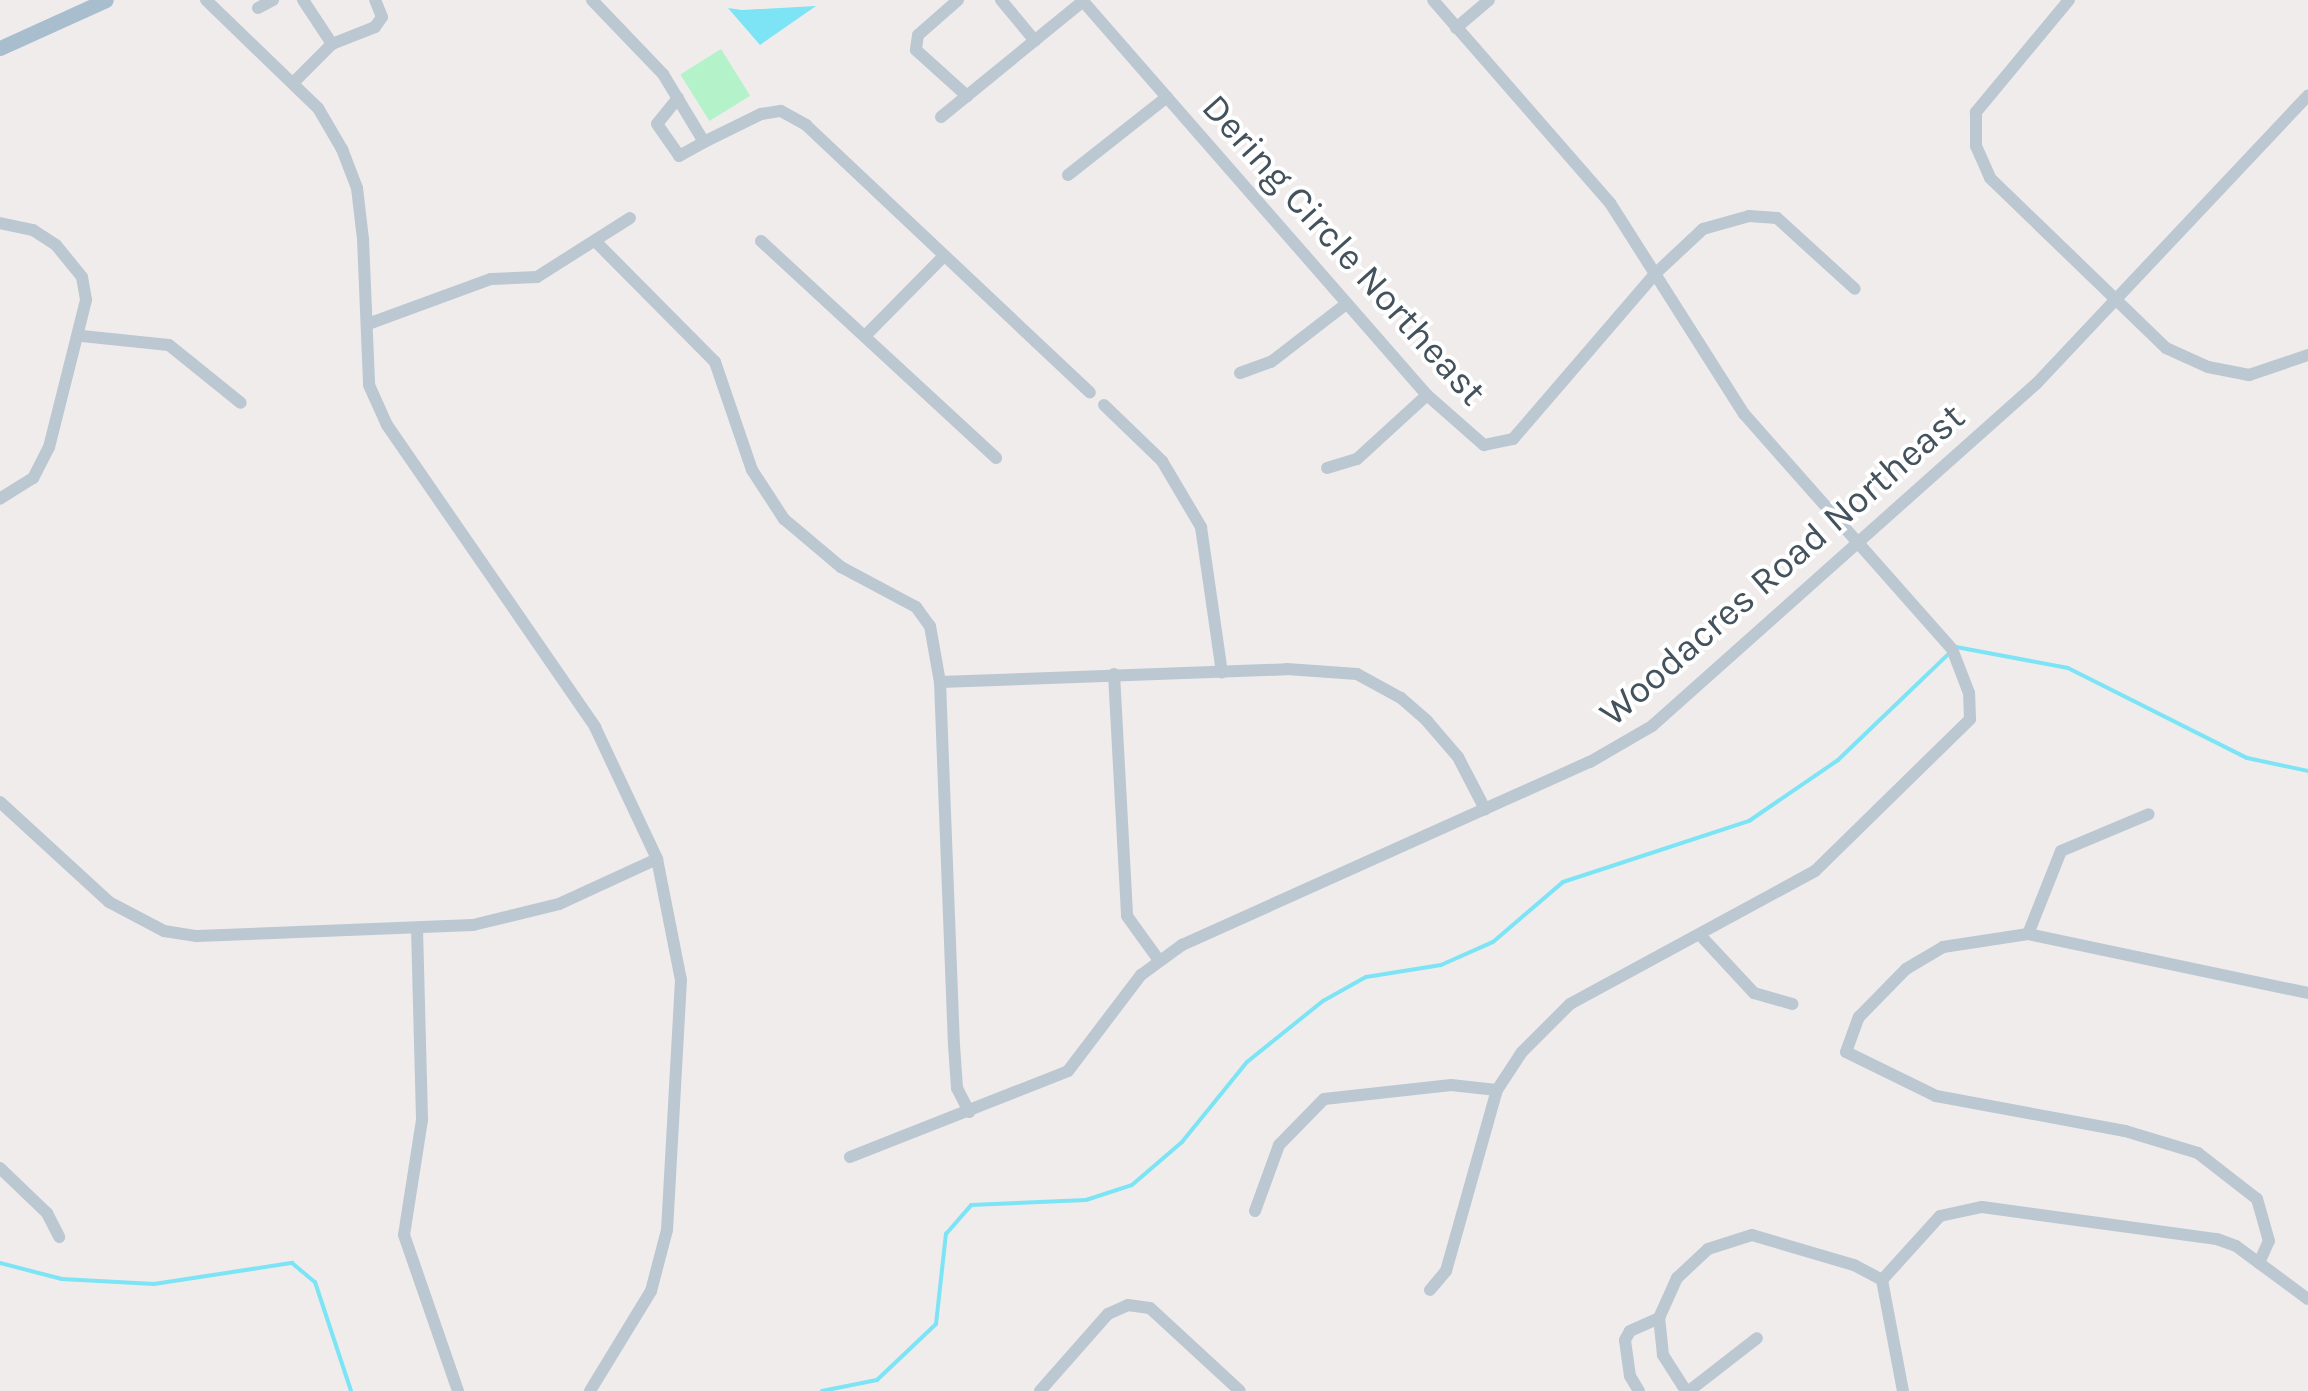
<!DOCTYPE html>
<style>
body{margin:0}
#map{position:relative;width:2308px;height:1391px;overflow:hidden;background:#f0ecec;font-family:Karla,sans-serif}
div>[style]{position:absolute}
.green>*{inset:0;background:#b4f3c9;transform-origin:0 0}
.water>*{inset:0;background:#7ce4f5}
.stream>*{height:4px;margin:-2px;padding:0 2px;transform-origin:2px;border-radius:2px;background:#7ce4f5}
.minor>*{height:12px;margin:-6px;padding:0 6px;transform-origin:6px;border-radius:6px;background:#bbc8d1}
.major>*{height:15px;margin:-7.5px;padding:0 7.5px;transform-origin:7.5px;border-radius:7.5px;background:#a8becf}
span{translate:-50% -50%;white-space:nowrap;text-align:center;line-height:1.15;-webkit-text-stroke:8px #fff;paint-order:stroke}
.street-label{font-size:38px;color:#43525c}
</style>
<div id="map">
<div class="green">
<div style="left:721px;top:49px;width:55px;height:48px;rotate:58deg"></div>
</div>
<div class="water">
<div style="clip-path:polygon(816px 6px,760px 45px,728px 8px,742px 10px)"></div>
</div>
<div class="stream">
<div style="left:0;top:1263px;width:64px;rotate:14.5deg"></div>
<div style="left:62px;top:1279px;width:92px;rotate:3.1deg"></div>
<div style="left:154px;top:1284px;width:140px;rotate:-8.7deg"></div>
<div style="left:292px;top:1263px;width:30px;rotate:40deg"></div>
<div style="left:315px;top:1282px;width:115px;rotate:71.7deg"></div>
<div style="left:822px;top:1391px;width:56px;rotate:-11.3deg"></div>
<div style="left:877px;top:1380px;width:81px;rotate:-43.5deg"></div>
<div style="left:936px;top:1324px;width:91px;rotate:-83.7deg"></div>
<div style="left:946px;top:1234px;width:38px;rotate:-49deg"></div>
<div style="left:971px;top:1205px;width:115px;rotate:-2.5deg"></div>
<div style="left:1086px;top:1200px;width:48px;rotate:-18.1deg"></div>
<div style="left:1132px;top:1185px;width:66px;rotate:-40.7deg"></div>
<div style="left:1182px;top:1142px;width:103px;rotate:-50.9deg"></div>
<div style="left:1247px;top:1062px;width:97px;rotate:-38.8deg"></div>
<div style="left:1323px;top:1001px;width:49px;rotate:-29.2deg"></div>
<div style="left:1366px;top:977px;width:76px;rotate:-9.1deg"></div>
<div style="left:1441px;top:965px;width:57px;rotate:-23.9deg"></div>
<div style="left:1493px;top:942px;width:92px;rotate:-40.6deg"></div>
<div style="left:1563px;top:882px;width:196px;rotate:-18.2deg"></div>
<div style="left:1749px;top:821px;width:108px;rotate:-34.4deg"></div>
<div style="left:1838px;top:760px;width:163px;rotate:-43.8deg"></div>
<div style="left:1956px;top:647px;width:114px;rotate:10.6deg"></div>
<div style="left:2068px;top:668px;width:200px;rotate:26.7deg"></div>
<div style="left:2247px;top:758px;width:62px;rotate:12deg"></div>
</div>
<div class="minor">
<div style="left:206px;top:0;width:156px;rotate:44deg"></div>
<div style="left:318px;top:108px;width:48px;rotate:59.7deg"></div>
<div style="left:342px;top:149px;width:42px;rotate:69deg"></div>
<div style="left:357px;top:188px;width:51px;rotate:83.3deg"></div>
<div style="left:363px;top:239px;width:146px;rotate:87.6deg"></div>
<div style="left:369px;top:385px;width:44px;rotate:65.8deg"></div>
<div style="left:387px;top:425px;width:367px;rotate:55.4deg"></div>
<div style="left:595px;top:727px;width:146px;rotate:64.8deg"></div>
<div style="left:657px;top:859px;width:123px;rotate:78.8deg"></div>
<div style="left:681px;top:980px;width:250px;rotate:93.2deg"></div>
<div style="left:667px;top:1230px;width:63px;rotate:104.7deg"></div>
<div style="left:651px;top:1291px;width:117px;rotate:121.4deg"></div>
<div style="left:303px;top:0;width:53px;rotate:56.6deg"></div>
<div style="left:592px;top:0;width:103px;rotate:46.2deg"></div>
<div style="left:663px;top:74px;width:79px;rotate:58.9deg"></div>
<div style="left:704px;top:142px;width:64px;rotate:-26.2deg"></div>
<div style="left:761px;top:114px;width:20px;rotate:-9deg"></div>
<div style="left:781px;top:111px;width:29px;rotate:29deg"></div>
<div style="left:806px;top:125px;width:390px;rotate:43.3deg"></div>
<div style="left:958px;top:0;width:53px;rotate:138.8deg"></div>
<div style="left:918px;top:35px;width:15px;rotate:98deg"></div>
<div style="left:916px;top:50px;width:69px;rotate:42deg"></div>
<div style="left:1001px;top:0;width:53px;rotate:50.3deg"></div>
<div style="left:1082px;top:0;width:524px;rotate:48.87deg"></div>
<div style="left:1427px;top:395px;width:76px;rotate:41.3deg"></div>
<div style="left:1484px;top:445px;width:30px;rotate:-12deg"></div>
<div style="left:1513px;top:439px;width:218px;rotate:-49.3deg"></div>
<div style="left:1655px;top:274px;width:66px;rotate:-43.2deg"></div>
<div style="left:1703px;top:229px;width:48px;rotate:-15.8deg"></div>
<div style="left:1749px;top:216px;width:28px;rotate:4deg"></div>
<div style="left:1777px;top:218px;width:105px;rotate:42.3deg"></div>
<div style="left:2069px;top:0;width:146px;rotate:129.7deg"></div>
<div style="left:1976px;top:112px;width:34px;rotate:90deg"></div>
<div style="left:1976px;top:146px;width:35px;rotate:66deg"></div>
<div style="left:1990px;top:178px;width:245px;rotate:44deg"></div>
<div style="left:2166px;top:348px;width:46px;rotate:24.3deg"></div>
<div style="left:2208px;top:367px;width:42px;rotate:11deg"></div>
<div style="left:2249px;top:375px;width:62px;rotate:-18.7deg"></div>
<div style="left:258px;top:8px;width:17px;rotate:-28deg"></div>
<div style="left:1456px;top:28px;width:43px;rotate:-40.3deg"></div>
<div style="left:293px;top:83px;width:55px;rotate:-45deg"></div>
<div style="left:332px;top:44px;width:46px;rotate:-21.6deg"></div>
<div style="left:375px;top:27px;width:12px;rotate:-55deg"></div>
<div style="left:382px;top:17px;width:18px;rotate:-112deg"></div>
<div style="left:678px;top:98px;width:33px;rotate:129deg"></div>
<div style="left:657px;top:124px;width:39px;rotate:55deg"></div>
<div style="left:679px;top:156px;width:29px;rotate:-29deg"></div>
<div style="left:941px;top:117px;width:183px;rotate:-39.2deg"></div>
<div style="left:1068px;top:175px;width:126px;rotate:-38.2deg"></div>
<div style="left:0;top:223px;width:34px;rotate:12deg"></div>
<div style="left:33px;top:230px;width:27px;rotate:33deg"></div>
<div style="left:56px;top:245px;width:41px;rotate:50.9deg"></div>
<div style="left:82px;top:277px;width:23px;rotate:80deg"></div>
<div style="left:86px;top:300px;width:152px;rotate:104.1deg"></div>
<div style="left:49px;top:447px;width:35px;rotate:117deg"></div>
<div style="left:33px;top:478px;width:39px;rotate:148deg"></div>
<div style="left:761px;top:241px;width:320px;rotate:42.7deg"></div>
<div style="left:596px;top:242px;width:169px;rotate:45.2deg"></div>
<div style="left:715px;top:362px;width:114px;rotate:71.1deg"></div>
<div style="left:752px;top:470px;width:59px;rotate:56.9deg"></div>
<div style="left:784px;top:519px;width:75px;rotate:40.1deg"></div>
<div style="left:841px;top:567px;width:85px;rotate:28.1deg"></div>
<div style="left:916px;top:607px;width:24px;rotate:54deg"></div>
<div style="left:930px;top:626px;width:57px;rotate:79.9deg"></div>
<div style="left:940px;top:682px;width:363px;rotate:87.8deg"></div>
<div style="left:954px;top:1045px;width:43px;rotate:86deg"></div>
<div style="left:957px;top:1088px;width:27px;rotate:63deg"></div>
<div style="left:368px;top:324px;width:131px;rotate:-20.1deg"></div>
<div style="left:491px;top:279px;width:46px;rotate:-2.5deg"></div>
<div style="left:537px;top:277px;width:110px;rotate:-32.4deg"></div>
<div style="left:82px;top:336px;width:87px;rotate:5.9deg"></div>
<div style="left:169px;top:345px;width:92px;rotate:38.9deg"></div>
<div style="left:865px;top:336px;width:111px;rotate:-45.4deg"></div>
<div style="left:1240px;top:373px;width:33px;rotate:-20deg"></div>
<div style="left:1271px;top:362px;width:95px;rotate:-37.7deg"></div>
<div style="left:1104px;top:405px;width:81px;rotate:44deg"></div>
<div style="left:1162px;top:461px;width:77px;rotate:59.4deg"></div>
<div style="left:1201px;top:527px;width:147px;rotate:81.8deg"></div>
<div style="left:1327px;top:468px;width:31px;rotate:-17deg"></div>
<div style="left:1357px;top:459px;width:95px;rotate:-42.4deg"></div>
<div style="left:1114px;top:674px;width:242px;rotate:86.9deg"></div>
<div style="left:1127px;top:916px;width:53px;rotate:54.2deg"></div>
<div style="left:940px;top:682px;width:347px;rotate:-2.1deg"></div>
<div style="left:1287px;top:669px;width:70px;rotate:4.1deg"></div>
<div style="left:1357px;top:674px;width:50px;rotate:28.6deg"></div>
<div style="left:1401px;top:698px;width:35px;rotate:41deg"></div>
<div style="left:1427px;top:721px;width:48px;rotate:49.3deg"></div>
<div style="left:1458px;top:757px;width:59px;rotate:62.6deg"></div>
<div style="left:0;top:802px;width:148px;rotate:42.5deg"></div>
<div style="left:109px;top:902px;width:62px;rotate:27.8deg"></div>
<div style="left:164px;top:931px;width:33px;rotate:9deg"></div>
<div style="left:197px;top:936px;width:276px;rotate:-2.3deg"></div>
<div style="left:473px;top:925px;width:89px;rotate:-13.7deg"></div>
<div style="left:559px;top:904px;width:108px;rotate:-24.7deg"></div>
<div style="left:417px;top:928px;width:192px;rotate:88.5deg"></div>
<div style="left:422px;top:1120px;width:116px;rotate:98.9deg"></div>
<div style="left:404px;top:1235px;width:165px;rotate:70.9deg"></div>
<div style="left:2028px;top:934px;width:89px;rotate:-68.3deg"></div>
<div style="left:2061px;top:851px;width:95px;rotate:-22.8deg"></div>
<div style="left:1701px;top:936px;width:78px;rotate:47.1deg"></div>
<div style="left:1754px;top:993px;width:40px;rotate:16deg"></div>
<div style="left:850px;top:1157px;width:234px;rotate:-21.5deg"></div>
<div style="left:1068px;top:1071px;width:121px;rotate:-52.8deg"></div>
<div style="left:1141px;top:975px;width:51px;rotate:-36.2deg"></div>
<div style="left:1182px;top:945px;width:447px;rotate:-24.2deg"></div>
<div style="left:1590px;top:762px;width:72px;rotate:-30.1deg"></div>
<div style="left:1652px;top:726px;width:516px;rotate:-41.7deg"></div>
<div style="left:2037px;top:383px;width:395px;rotate:-46.7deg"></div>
<div style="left:0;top:1168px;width:65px;rotate:43.8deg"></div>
<div style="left:47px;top:1213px;width:27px;rotate:63deg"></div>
<div style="left:1255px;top:1211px;width:70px;rotate:-70deg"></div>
<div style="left:1279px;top:1145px;width:64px;rotate:-45.6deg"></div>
<div style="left:1324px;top:1099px;width:128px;rotate:-6.3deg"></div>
<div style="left:1451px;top:1085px;width:46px;rotate:6.2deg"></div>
<div style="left:2259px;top:1263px;width:24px;rotate:-66deg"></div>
<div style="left:2269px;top:1241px;width:44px;rotate:-105.9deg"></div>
<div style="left:2257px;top:1199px;width:75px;rotate:-142.1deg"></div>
<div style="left:2198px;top:1153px;width:76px;rotate:-163.2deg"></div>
<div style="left:2125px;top:1131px;width:192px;rotate:-169.5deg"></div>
<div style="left:1936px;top:1096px;width:100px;rotate:-153.9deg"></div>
<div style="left:1846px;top:1052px;width:37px;rotate:-70deg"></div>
<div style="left:1859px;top:1017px;width:67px;rotate:-45.6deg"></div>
<div style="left:1906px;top:969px;width:43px;rotate:-30.7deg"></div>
<div style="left:1943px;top:947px;width:86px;rotate:-8.7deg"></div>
<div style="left:2028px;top:934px;width:286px;rotate:11.9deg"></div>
<div style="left:1882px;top:1280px;width:86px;rotate:-47.8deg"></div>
<div style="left:1940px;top:1216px;width:43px;rotate:-12.1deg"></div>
<div style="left:1982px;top:1207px;width:237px;rotate:7.8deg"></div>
<div style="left:2217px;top:1239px;width:20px;rotate:20deg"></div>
<div style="left:2236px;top:1246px;width:89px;rotate:36.4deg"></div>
<div style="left:1882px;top:1280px;width:113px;rotate:79.3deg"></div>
<div style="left:1430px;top:1290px;width:25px;rotate:-50deg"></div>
<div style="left:1446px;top:1271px;width:188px;rotate:-74.3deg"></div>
<div style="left:1497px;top:1090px;width:45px;rotate:-56.7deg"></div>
<div style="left:1522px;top:1052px;width:68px;rotate:-45deg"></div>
<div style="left:1570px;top:1004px;width:279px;rotate:-28.5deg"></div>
<div style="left:1815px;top:871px;width:217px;rotate:-44.4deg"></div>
<div style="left:1970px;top:719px;width:26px;rotate:-92deg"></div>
<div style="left:1969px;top:693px;width:47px;rotate:-111.1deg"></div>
<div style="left:1952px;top:649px;width:314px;rotate:-131.5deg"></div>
<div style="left:1744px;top:414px;width:250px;rotate:-122.4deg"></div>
<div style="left:1610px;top:203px;width:269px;rotate:-131.1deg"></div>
<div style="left:1040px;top:1391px;width:103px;rotate:-48.6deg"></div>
<div style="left:1108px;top:1314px;width:22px;rotate:-24deg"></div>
<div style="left:1128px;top:1305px;width:22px;rotate:8deg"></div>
<div style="left:1150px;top:1308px;width:122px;rotate:42.7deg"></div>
<div style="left:1639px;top:1391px;width:17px;rotate:-121deg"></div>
<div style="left:1630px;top:1376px;width:36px;rotate:-98deg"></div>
<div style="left:1625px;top:1340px;width:10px;rotate:-61deg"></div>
<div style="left:1630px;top:1331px;width:32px;rotate:-24deg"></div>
<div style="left:1686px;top:1391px;width:43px;rotate:-122.6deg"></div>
<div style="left:1663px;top:1355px;width:37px;rotate:-96deg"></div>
<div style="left:1659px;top:1318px;width:44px;rotate:-65.8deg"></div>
<div style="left:1677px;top:1278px;width:42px;rotate:-43.1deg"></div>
<div style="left:1708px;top:1249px;width:46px;rotate:-17.7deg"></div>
<div style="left:1752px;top:1235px;width:106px;rotate:16.4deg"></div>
<div style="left:1854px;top:1265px;width:32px;rotate:28deg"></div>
<div style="left:1689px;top:1391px;width:86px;rotate:-37.9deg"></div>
</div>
<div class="major">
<div style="left:0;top:48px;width:116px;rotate:-24.4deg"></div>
</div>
<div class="street-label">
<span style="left:1344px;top:250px;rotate:48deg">Dering Circle Northeast</span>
<span style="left:1782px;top:565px;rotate:-41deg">Woodacres Road Northeast</span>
</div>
</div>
